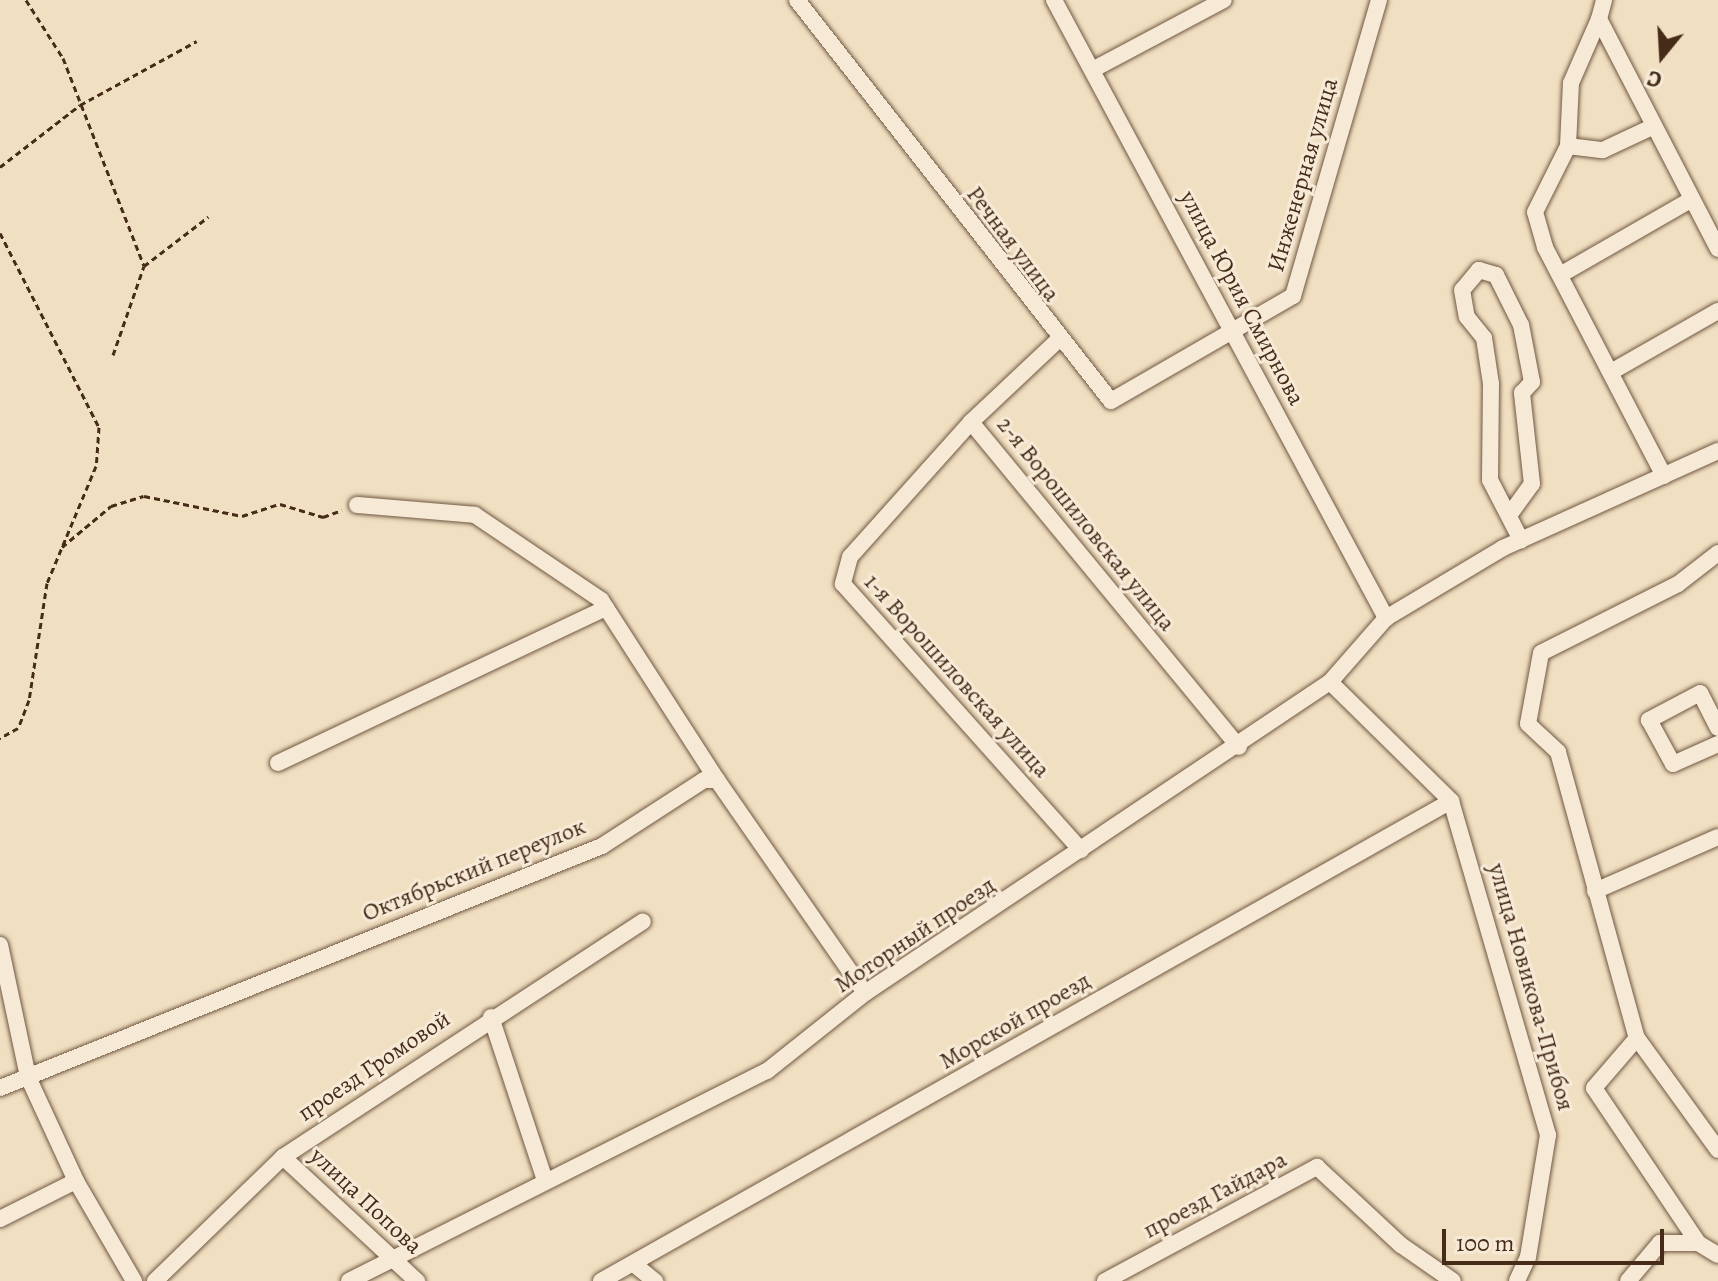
<!DOCTYPE html>
<meta charset="utf-8">
<style>
body{margin:0}
#map{position:relative;width:1718px;height:1281px;overflow:hidden;background:#f1dfc1;font-family:Alegreya,serif}
div>[style]{position:absolute}
.path>*{height:3px;margin-top:-1.5px;transform-origin:0;background:repeating-linear-gradient(90deg,#452b18 0 6px,transparent 0 10px)}
.roads{filter:drop-shadow(0 0 2px #705842) drop-shadow(0 0 2px #705842)}
.minor>*{height:16px;margin:-8px;padding:0 8px;transform-origin:8px;border-radius:8px;background:#f6ead7}
span{translate:-50% -50%;white-space:nowrap;text-align:center;line-height:1.15;-webkit-text-stroke:6px #f6ead7;paint-order:stroke}
.street-label{font-size:24px;color:#452b18}
.north{position:absolute;left:1622px;top:16px;width:80px;height:80px;-webkit-text-stroke:6px #f6ead7;paint-order:stroke;rotate:198deg;font-size:22px;font-weight:700;line-height:32px;text-align:center;color:#452b18}
.north::after{content:'';display:block;margin:auto;width:28px;height:36px;background:#452b18;clip-path:polygon(50% 0,100% 100%,50% 72%,0 100%)}
.scale{position:absolute;left:1442px;top:1229px;width:222px;height:36px;box-sizing:border-box;border:4px solid #452b18;border-top:0;padding-left:10px;font-size:24px;line-height:28px;white-space:nowrap;color:#452b18;-webkit-text-stroke:6px #f6ead7;paint-order:stroke}
</style>
<div id="map">
<div class="path">
<div style="left:26px;top:0;width:69px;rotate:57.5deg"></div>
<div style="left:63px;top:58px;width:223px;rotate:68.7deg"></div>
<div style="left:0;top:167px;width:101px;rotate:-37.8deg"></div>
<div style="left:80px;top:105px;width:133px;rotate:-28.7deg"></div>
<div style="left:0;top:233px;width:218px;rotate:63deg"></div>
<div style="left:99px;top:427px;width:39px;rotate:94deg"></div>
<div style="left:96px;top:466px;width:127px;rotate:112.7deg"></div>
<div style="left:47px;top:583px;width:118px;rotate:98.7deg"></div>
<div style="left:29px;top:700px;width:30px;rotate:111deg"></div>
<div style="left:18px;top:728px;width:21px;rotate:151deg"></div>
<div style="left:113px;top:355px;width:94px;rotate:-70.8deg"></div>
<div style="left:144px;top:266px;width:81px;rotate:-37.4deg"></div>
<div style="left:62px;top:547px;width:64px;rotate:-39.9deg"></div>
<div style="left:111px;top:506px;width:34px;rotate:-17deg"></div>
<div style="left:144px;top:496px;width:100px;rotate:11.5deg"></div>
<div style="left:242px;top:516px;width:40px;rotate:-18deg"></div>
<div style="left:280px;top:504px;width:45px;rotate:16.8deg"></div>
<div style="left:323px;top:517px;width:20px;rotate:-20deg"></div>
</div>
<div class="roads">
<div class="minor">
<div style="left:797px;top:0;width:509px;rotate:51.94deg"></div>
<div style="left:1111px;top:401px;width:210px;rotate:-30deg"></div>
<div style="left:1293px;top:296px;width:308px;rotate:-73.8deg"></div>
<div style="left:1054px;top:0;width:702px;rotate:61.75deg"></div>
<div style="left:1599px;top:19px;width:20px;rotate:-75deg"></div>
<div style="left:1094px;top:69px;width:147px;rotate:-28deg"></div>
<div style="left:1568px;top:146px;width:35px;rotate:7deg"></div>
<div style="left:1603px;top:150px;width:56px;rotate:-25.2deg"></div>
<div style="left:1560px;top:275px;width:152px;rotate:-29.9deg"></div>
<div style="left:1057px;top:341px;width:118px;rotate:136.7deg"></div>
<div style="left:971px;top:422px;width:421px;rotate:50.5deg"></div>
<div style="left:1611px;top:372px;width:123px;rotate:-29.7deg"></div>
<div style="left:971px;top:422px;width:181px;rotate:131.9deg"></div>
<div style="left:850px;top:557px;width:28px;rotate:105deg"></div>
<div style="left:843px;top:584px;width:357px;rotate:48.2deg"></div>
<div style="left:1664px;top:476px;width:258px;rotate:-117.5deg"></div>
<div style="left:1545px;top:247px;width:36px;rotate:-106deg"></div>
<div style="left:1535px;top:212px;width:74px;rotate:-63.4deg"></div>
<div style="left:1568px;top:146px;width:63px;rotate:-87.3deg"></div>
<div style="left:1571px;top:83px;width:70px;rotate:-66.4deg"></div>
<div style="left:1599px;top:19px;width:259px;rotate:62.6deg"></div>
<div style="left:357px;top:505px;width:118px;rotate:4.8deg"></div>
<div style="left:475px;top:515px;width:152px;rotate:34deg"></div>
<div style="left:601px;top:600px;width:214px;rotate:57.2deg"></div>
<div style="left:1510px;top:514px;width:37px;rotate:-54deg"></div>
<div style="left:1532px;top:484px;width:92px;rotate:-96.3deg"></div>
<div style="left:1522px;top:393px;width:15px;rotate:-48deg"></div>
<div style="left:1532px;top:382px;width:58px;rotate:-100.9deg"></div>
<div style="left:1521px;top:325px;width:56px;rotate:-116.6deg"></div>
<div style="left:1496px;top:275px;width:18px;rotate:-164deg"></div>
<div style="left:1479px;top:270px;width:26px;rotate:130deg"></div>
<div style="left:1462px;top:290px;width:27px;rotate:80deg"></div>
<div style="left:1467px;top:317px;width:27px;rotate:51deg"></div>
<div style="left:1484px;top:338px;width:47px;rotate:81.3deg"></div>
<div style="left:1491px;top:384px;width:96px;rotate:90.6deg"></div>
<div style="left:1490px;top:480px;width:68px;rotate:62.7deg"></div>
<div style="left:1718px;top:553px;width:51px;rotate:142.2deg"></div>
<div style="left:1678px;top:584px;width:153px;rotate:153.3deg"></div>
<div style="left:1541px;top:653px;width:72px;rotate:100.4deg"></div>
<div style="left:1528px;top:724px;width:41px;rotate:43deg"></div>
<div style="left:1558px;top:752px;width:297px;rotate:74.6deg"></div>
<div style="left:1637px;top:1038px;width:66px;rotate:130.7deg"></div>
<div style="left:1594px;top:1088px;width:187px;rotate:56.1deg"></div>
<div style="left:1698px;top:1243px;width:23px;rotate:31deg"></div>
<div style="left:1330px;top:682px;width:170px;rotate:44.5deg"></div>
<div style="left:1718px;top:728px;width:39px;rotate:-117deg"></div>
<div style="left:1700px;top:693px;width:58px;rotate:152.1deg"></div>
<div style="left:1649px;top:720px;width:50px;rotate:61.4deg"></div>
<div style="left:1673px;top:764px;width:49px;rotate:-24deg"></div>
<div style="left:278px;top:763px;width:363px;rotate:-25.3deg"></div>
<div style="left:1451px;top:801px;width:348px;rotate:73.8deg"></div>
<div style="left:1548px;top:1135px;width:124px;rotate:99.3deg"></div>
<div style="left:1528px;top:1257px;width:26px;rotate:115deg"></div>
<div style="left:1595px;top:891px;width:134px;rotate:-23.7deg"></div>
<div style="left:0;top:945px;width:135px;rotate:78deg"></div>
<div style="left:28px;top:1077px;width:115px;rotate:65.2deg"></div>
<div style="left:491px;top:1017px;width:172px;rotate:71.7deg"></div>
<div style="left:1637px;top:1038px;width:138px;rotate:54.1deg"></div>
<div style="left:0;top:1088px;width:649px;rotate:-21.9deg"></div>
<div style="left:602px;top:846px;width:121px;rotate:-32.9deg"></div>
<div style="left:704px;top:780px;width:13px"></div>
<div style="left:717px;top:780px;width:259px;rotate:55.2deg"></div>
<div style="left:283px;top:1157px;width:183px;rotate:42.8deg"></div>
<div style="left:0;top:1219px;width:85px;rotate:-26.6deg"></div>
<div style="left:76px;top:1181px;width:116px;rotate:59.9deg"></div>
<div style="left:635px;top:1265px;width:26px;rotate:39deg"></div>
<div style="left:155px;top:1281px;width:178px;rotate:-44.1deg"></div>
<div style="left:283px;top:1157px;width:430px;rotate:-33.2deg"></div>
<div style="left:349px;top:1281px;width:468px;rotate:-26.7deg"></div>
<div style="left:767px;top:1071px;width:125px;rotate:-38.5deg"></div>
<div style="left:865px;top:993px;width:559px;rotate:-33.78deg"></div>
<div style="left:1330px;top:682px;width:85px;rotate:-48.8deg"></div>
<div style="left:1386px;top:618px;width:136px;rotate:-30.9deg"></div>
<div style="left:1503px;top:548px;width:236px;rotate:-24.3deg"></div>
<div style="left:601px;top:1281px;width:976px;rotate:-29.45deg"></div>
<div style="left:1105px;top:1281px;width:241px;rotate:-28.3deg"></div>
<div style="left:1317px;top:1167px;width:115px;rotate:42.9deg"></div>
<div style="left:1401px;top:1245px;width:63px;rotate:34.7deg"></div>
<div style="left:1628px;top:1281px;width:50px;rotate:-49.9deg"></div>
<div style="left:1660px;top:1243px;width:38px"></div>
</div>
</div>
<div class="street-label">
<span style="left:1303px;top:175px;rotate:-74deg">Инженерная улица</span>
<span style="left:1013px;top:244px;rotate:53deg">Речная улица</span>
<span style="left:1242px;top:298px;rotate:62deg">улица Юрия Смирнова</span>
<span style="left:1086px;top:524px;rotate:51deg">2-я Ворошиловская улица</span>
<span style="left:957px;top:676px;rotate:48deg">1-я Ворошиловская улица</span>
<span style="left:474px;top:870px;rotate:-22deg">Октябрьский переулок</span>
<span style="left:915px;top:935px;rotate:-34deg">Моторный проезд</span>
<span style="left:1531px;top:987px;rotate:74deg">улица Новикова-Прибоя</span>
<span style="left:1015px;top:1021px;rotate:-30deg">Морской проезд</span>
<span style="left:374px;top:1066px;rotate:-34deg">проезд Громовой</span>
<span style="left:1215px;top:1195px;rotate:-28deg">проезд Гайдара</span>
<span style="left:366px;top:1201px;rotate:43deg">улица Попова</span>
</div>
<div class="north">С</div>
<div class="scale">100 m</div>
</div>
